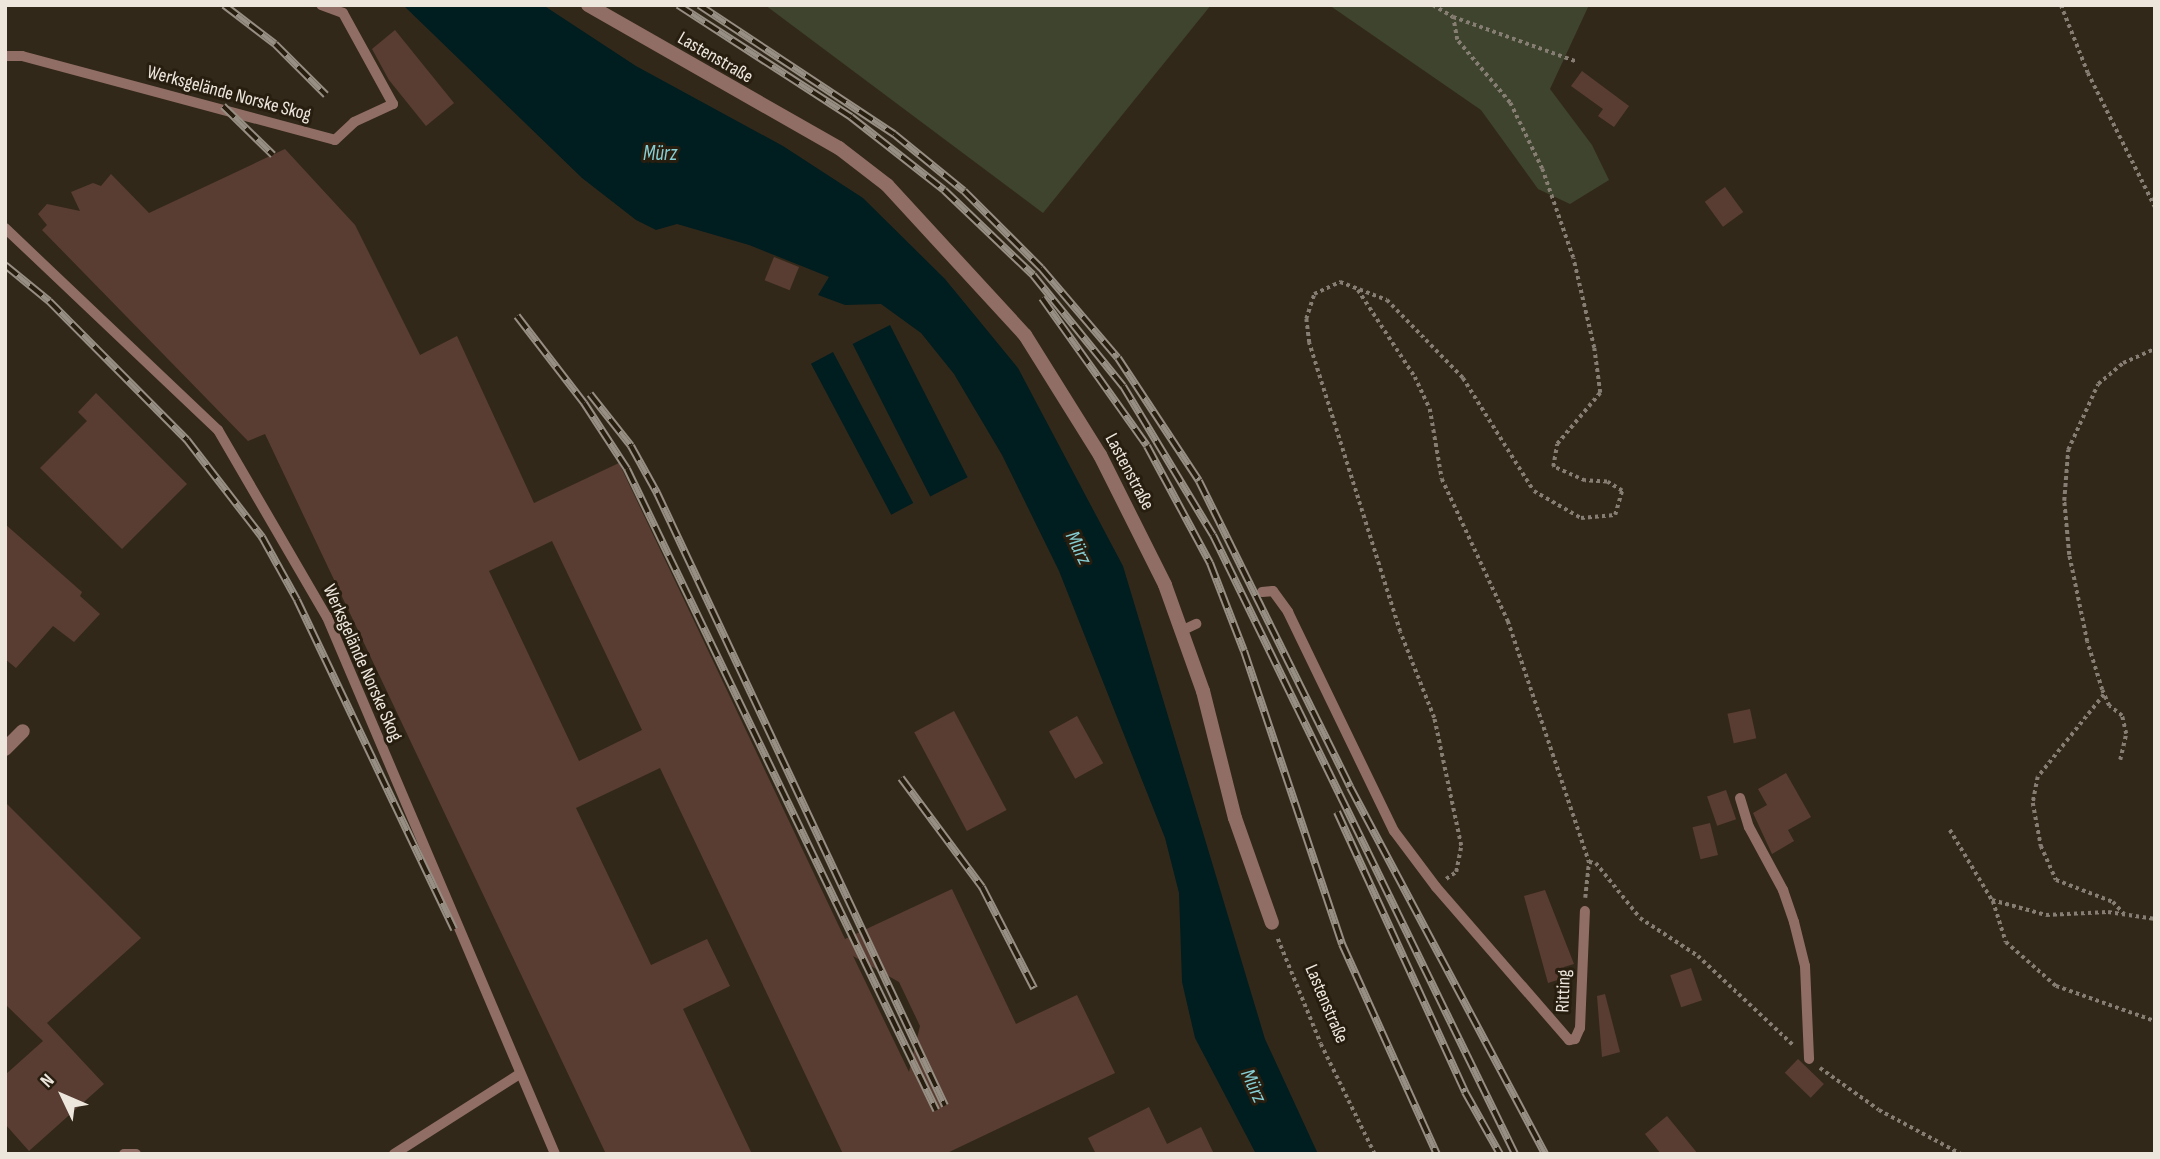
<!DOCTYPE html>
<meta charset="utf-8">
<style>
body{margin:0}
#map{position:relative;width:2160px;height:1159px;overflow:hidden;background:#32281a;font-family:"Sofia Sans Condensed",sans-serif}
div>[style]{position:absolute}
.green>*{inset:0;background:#3e442d}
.water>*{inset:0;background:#001d1f;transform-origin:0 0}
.building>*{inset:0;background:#593d32;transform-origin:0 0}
.path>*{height:3.5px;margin-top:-1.75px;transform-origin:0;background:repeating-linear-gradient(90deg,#867e72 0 3.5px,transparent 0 7px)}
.service>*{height:10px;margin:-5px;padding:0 5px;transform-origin:5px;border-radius:5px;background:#916e65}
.minor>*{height:14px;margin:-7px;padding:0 7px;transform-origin:7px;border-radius:7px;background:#916e65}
.rail>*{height:8px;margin-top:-4px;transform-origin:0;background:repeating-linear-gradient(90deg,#281e10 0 16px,#978f83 0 32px);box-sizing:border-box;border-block:2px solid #978f83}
span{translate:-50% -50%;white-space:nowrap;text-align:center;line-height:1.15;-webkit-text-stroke:6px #281e10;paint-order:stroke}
.street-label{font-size:19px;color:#ece6dd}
.water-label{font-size:21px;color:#86cfd5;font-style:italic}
.frame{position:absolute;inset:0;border:7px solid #ece6dd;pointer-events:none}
.north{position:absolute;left:28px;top:1061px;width:70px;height:70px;-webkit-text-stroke:5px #281e10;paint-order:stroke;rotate:314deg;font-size:19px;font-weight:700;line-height:28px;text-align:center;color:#ece6dd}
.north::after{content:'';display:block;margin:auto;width:24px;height:32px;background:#ece6dd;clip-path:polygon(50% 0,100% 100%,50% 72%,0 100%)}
</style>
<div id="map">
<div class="green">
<div style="clip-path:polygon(765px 5px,1211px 5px,1043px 213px)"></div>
<div style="clip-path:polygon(1329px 5px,1589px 5px,1550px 89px,1592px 145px,1609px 180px,1570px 204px,1538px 189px,1481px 110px)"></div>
</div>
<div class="water">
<div style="clip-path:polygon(403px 5px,543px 5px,636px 66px,783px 146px,863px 198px,945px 279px,1018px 368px,1123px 566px,1265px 1039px,1318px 1154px,1256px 1154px,1195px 1038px,1182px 982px,1179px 893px,1165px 838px,1059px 571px,1002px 455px,954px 374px,921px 333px,881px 304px,845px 305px,818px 295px,829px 277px,749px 245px,677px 224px,656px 230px,636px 220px,582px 178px)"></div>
<div style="left:890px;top:325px;width:171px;height:42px;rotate:63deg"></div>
<div style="left:833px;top:352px;width:171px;height:25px;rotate:62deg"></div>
</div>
<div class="building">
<div style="clip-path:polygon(395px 30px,454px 103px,426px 126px,389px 80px,372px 49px)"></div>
<div style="clip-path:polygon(1582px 71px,1629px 106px,1614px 127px,1598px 116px,1603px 109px,1571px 86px)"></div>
<div style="clip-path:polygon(evenodd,285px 149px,355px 225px,420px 355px,457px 336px,534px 503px,619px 463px,845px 939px,952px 889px,1016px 1024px,1077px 995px,1115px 1073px,945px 1154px,843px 1154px,660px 768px,576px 808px,651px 965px,707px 939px,730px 986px,683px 1009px,752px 1154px,606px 1154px,265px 434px,248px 441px,42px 230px,47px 225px,38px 214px,47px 204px,80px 211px,71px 192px,93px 183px,101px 186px,111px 174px,149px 213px,285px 149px,552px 541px,642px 730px,579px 761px,489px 571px,552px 541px,285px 149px,853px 956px,899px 982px,920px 1026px,909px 1072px,853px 956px)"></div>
<div style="left:1725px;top:187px;width:31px;height:25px;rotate:54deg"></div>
<div style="left:774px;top:257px;width:27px;height:25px;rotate:22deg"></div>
<div style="clip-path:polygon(96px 393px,187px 484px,122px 549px,40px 468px,87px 421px,78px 412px)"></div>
<div style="clip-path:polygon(5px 524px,82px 592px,80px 596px,100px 614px,74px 642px,53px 626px,16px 668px,5px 659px)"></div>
<div style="left:1750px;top:709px;width:30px;height:23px;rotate:78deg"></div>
<div style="left:954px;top:711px;width:112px;height:45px;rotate:62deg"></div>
<div style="left:1077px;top:716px;width:54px;height:32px;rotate:61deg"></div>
<div style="clip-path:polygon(1786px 773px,1811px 817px,1788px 830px,1794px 841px,1772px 854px,1753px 813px,1767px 805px,1758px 789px)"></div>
<div style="left:1726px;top:790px;width:31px;height:20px;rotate:71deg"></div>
<div style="clip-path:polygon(5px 802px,141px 938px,47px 1023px,104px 1084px,29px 1151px,5px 1124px,5px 1075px,43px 1041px,5px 1004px)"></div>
<div style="left:1710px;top:823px;width:33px;height:18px;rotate:76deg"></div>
<div style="clip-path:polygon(1545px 890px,1574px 964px,1564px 967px,1567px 977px,1548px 983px,1524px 896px)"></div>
<div style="left:1691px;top:968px;width:34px;height:22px;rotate:71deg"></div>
<div style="clip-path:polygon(1605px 994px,1620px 1052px,1602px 1057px,1597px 996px)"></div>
<div style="left:1798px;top:1059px;width:36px;height:19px;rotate:44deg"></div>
<div style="clip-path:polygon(1149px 1107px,1167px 1144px,1201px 1127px,1214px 1154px,1096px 1154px,1088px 1138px)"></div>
<div style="clip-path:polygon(1667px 1116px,1698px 1154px,1661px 1154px,1645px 1134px)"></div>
</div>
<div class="path">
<div style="left:1433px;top:5px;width:23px;rotate:31deg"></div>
<div style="left:1453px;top:17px;width:130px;rotate:19.8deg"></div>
<div style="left:2061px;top:5px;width:73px;rotate:68.3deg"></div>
<div style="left:2088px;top:73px;width:150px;rotate:63.4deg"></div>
<div style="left:1358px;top:290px;width:104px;rotate:56.8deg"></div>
<div style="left:1415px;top:377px;width:35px;rotate:65deg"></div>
<div style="left:1430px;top:409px;width:71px;rotate:80.3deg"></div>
<div style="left:1442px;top:479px;width:157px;rotate:65.1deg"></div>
<div style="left:1508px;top:621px;width:254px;rotate:71.4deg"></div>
<div style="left:2104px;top:695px;width:105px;rotate:128.8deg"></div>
<div style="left:2038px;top:777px;width:26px;rotate:101deg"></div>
<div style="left:2033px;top:803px;width:44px;rotate:79.5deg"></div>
<div style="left:2041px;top:846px;width:37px;rotate:66deg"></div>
<div style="left:2056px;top:880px;width:61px;rotate:21.1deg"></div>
<div style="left:2113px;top:902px;width:16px;rotate:47deg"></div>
<div style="left:2120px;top:760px;width:27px;rotate:-77deg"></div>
<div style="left:2126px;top:734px;width:18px;rotate:-103deg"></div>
<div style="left:2122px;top:716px;width:16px;rotate:-142deg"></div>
<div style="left:2109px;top:706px;width:17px;rotate:-114deg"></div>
<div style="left:2102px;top:690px;width:50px;rotate:-107.4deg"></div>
<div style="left:2087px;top:642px;width:89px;rotate:-101.7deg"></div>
<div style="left:2069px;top:555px;width:54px;rotate:-95.3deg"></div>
<div style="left:2064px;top:501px;width:51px;rotate:-85.5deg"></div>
<div style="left:2068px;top:450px;width:72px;rotate:-65.6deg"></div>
<div style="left:2098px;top:384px;width:33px;rotate:-40deg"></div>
<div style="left:2123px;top:363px;width:35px;rotate:-24deg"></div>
<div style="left:1950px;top:830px;width:82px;rotate:59deg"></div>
<div style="left:1992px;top:900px;width:56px;rotate:15.5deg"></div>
<div style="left:2046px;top:915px;width:62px;rotate:-2.8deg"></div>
<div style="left:2108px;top:912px;width:48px;rotate:8.5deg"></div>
<div style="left:1446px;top:879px;width:12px;rotate:-35deg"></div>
<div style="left:1456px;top:872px;width:26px;rotate:-79deg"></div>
<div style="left:1461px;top:846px;width:131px;rotate:-101.9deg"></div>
<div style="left:1434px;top:718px;width:92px;rotate:-111.6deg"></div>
<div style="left:1400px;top:632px;width:303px;rotate:-107.5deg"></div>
<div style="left:1309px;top:343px;width:24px;rotate:-97deg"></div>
<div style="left:1306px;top:319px;width:26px;rotate:-72deg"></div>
<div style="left:1314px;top:294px;width:29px;rotate:-25deg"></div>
<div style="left:1340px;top:282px;width:50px;rotate:21deg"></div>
<div style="left:1387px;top:300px;width:109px;rotate:45.7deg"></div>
<div style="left:1463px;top:378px;width:133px;rotate:57.9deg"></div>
<div style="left:1534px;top:491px;width:54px;rotate:29.9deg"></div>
<div style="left:1581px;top:518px;width:34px;rotate:-5deg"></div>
<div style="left:1615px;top:515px;width:25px;rotate:-74deg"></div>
<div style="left:1622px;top:491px;width:17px;rotate:-149deg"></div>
<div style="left:1607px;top:482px;width:22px;rotate:-177deg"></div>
<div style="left:1585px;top:481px;width:35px;rotate:-156deg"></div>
<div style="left:1553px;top:467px;width:23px;rotate:-80deg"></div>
<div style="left:1557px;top:444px;width:67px;rotate:-49.9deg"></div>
<div style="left:1600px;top:393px;width:45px;rotate:-97.6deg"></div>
<div style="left:1594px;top:348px;width:92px;rotate:-103.1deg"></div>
<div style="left:1573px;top:258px;width:94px;rotate:-109.2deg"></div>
<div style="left:1542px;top:169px;width:73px;rotate:-115.9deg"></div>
<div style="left:1510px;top:103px;width:82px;rotate:-130.1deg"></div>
<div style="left:1457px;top:40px;width:23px;rotate:-100deg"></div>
<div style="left:1585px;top:898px;width:36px;rotate:-84deg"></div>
<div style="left:1589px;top:862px;width:7px;rotate:8deg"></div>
<div style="left:1596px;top:863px;width:70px;rotate:51.3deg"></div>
<div style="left:1640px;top:918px;width:69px;rotate:33.2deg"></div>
<div style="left:1698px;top:956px;width:130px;rotate:43.1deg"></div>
<div style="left:1993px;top:901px;width:43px;rotate:72.4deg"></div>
<div style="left:2006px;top:942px;width:67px;rotate:41.3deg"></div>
<div style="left:2056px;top:986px;width:105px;rotate:19.5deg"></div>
<div style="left:1278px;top:939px;width:113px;rotate:67.7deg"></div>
<div style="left:1321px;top:1044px;width:123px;rotate:63.9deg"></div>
<div style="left:1820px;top:1068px;width:72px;rotate:35.4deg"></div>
<div style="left:1879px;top:1110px;width:93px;rotate:28.2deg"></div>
</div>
<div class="service">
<div style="left:5px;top:56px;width:17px"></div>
<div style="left:22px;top:56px;width:324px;rotate:15deg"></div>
<div style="left:335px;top:140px;width:26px;rotate:-43deg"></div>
<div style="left:354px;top:122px;width:43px;rotate:-24.8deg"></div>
<div style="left:393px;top:104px;width:104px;rotate:-118.8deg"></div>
<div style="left:343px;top:13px;width:23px;rotate:-160deg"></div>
<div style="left:5px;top:228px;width:294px;rotate:43.5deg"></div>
<div style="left:218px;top:430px;width:216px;rotate:59.8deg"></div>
<div style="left:327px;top:617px;width:583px;rotate:66.99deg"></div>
<div style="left:1262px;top:592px;width:11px;rotate:-5deg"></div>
<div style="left:1273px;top:591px;width:26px;rotate:54deg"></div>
<div style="left:1288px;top:612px;width:243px;rotate:64.2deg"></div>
<div style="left:1394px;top:831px;width:70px;rotate:53.1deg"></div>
<div style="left:1436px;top:887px;width:203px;rotate:49deg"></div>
<div style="left:1569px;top:1040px;width:6px;rotate:-9deg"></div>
<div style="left:1575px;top:1039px;width:12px;rotate:-66deg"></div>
<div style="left:1580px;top:1028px;width:117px;rotate:-87.6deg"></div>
<div style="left:1181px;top:631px;width:17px;rotate:-25deg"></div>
<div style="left:1740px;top:798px;width:30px;rotate:73deg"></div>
<div style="left:1749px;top:827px;width:72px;rotate:61.6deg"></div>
<div style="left:1783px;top:890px;width:34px;rotate:71deg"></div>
<div style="left:1794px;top:922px;width:45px;rotate:76deg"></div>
<div style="left:1805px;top:966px;width:93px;rotate:87.5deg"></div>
<div style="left:124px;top:1154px;width:12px"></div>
<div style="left:394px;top:1154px;width:147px;rotate:-32.5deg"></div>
</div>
<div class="minor">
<div style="left:588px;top:5px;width:289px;rotate:29.7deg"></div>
<div style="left:839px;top:148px;width:61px;rotate:37.6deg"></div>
<div style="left:887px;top:185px;width:204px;rotate:47.4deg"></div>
<div style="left:1025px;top:335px;width:142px;rotate:58deg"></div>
<div style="left:1100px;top:455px;width:145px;rotate:63.4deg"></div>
<div style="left:1165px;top:585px;width:113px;rotate:70.3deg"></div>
<div style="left:1203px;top:691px;width:131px;rotate:75.9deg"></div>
<div style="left:1235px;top:818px;width:111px;rotate:70.6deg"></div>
<div style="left:5px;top:749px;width:25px;rotate:-45deg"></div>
</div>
<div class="rail">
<div style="left:224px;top:5px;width:64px;rotate:37.4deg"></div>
<div style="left:275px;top:44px;width:72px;rotate:45deg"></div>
<div style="left:678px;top:5px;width:206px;rotate:32.9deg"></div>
<div style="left:851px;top:117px;width:118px;rotate:38.1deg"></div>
<div style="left:944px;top:190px;width:123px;rotate:43.7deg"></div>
<div style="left:1033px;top:275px;width:143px;rotate:51deg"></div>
<div style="left:1123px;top:386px;width:174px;rotate:58.9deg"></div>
<div style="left:1213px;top:535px;width:689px;rotate:63.99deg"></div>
<div style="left:699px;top:5px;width:234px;rotate:33.5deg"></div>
<div style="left:894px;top:134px;width:90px;rotate:39.2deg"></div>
<div style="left:964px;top:191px;width:109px;rotate:45deg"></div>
<div style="left:1041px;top:268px;width:118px;rotate:49.5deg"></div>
<div style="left:1118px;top:358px;width:147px;rotate:56.6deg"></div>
<div style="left:1199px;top:481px;width:341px;rotate:63.7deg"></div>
<div style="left:1350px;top:787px;width:416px;rotate:62deg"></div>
<div style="left:223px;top:106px;width:70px;rotate:44.4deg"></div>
<div style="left:5px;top:265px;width:57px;rotate:39.3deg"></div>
<div style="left:49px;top:301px;width:196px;rotate:45.2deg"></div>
<div style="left:187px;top:440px;width:123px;rotate:52.3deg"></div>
<div style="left:262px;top:537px;width:72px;rotate:60.9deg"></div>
<div style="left:297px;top:600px;width:365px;rotate:64.5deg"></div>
<div style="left:1042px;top:298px;width:181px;rotate:54.6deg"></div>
<div style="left:1147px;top:446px;width:133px;rotate:61.7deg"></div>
<div style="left:1210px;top:563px;width:94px;rotate:68.9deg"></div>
<div style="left:1244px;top:651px;width:309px;rotate:71.5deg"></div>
<div style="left:1342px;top:944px;width:230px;rotate:65.7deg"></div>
<div style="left:517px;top:316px;width:110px;rotate:52.4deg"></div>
<div style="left:584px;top:403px;width:79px;rotate:56.9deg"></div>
<div style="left:627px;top:469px;width:712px;rotate:64.26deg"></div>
<div style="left:590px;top:394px;width:66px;rotate:51.7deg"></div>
<div style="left:631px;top:446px;width:54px;rotate:61deg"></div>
<div style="left:657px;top:493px;width:677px;rotate:64.83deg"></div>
<div style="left:901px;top:778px;width:136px;rotate:53.4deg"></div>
<div style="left:982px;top:887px;width:114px;rotate:62.8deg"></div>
<div style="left:1337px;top:812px;width:308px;rotate:65.4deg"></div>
<div style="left:1465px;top:1092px;width:71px;rotate:60.6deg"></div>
</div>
<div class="street-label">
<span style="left:715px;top:58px;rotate:30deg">Lastenstraße</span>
<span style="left:229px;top:94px;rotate:15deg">Werksgelände Norske Skog</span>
<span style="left:1129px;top:472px;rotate:62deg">Lastenstraße</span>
<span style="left:362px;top:663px;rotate:66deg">Werksgelände Norske Skog</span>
<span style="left:1564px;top:991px;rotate:-88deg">Ritting</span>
<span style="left:1326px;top:1004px;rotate:67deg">Lastenstraße</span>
</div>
<div class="water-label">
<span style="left:660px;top:154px">Mürz</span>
<span style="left:1078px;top:548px;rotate:64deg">Mürz</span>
<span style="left:1253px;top:1086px;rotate:65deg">Mürz</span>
</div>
<div class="frame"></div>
<div class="north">N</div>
</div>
